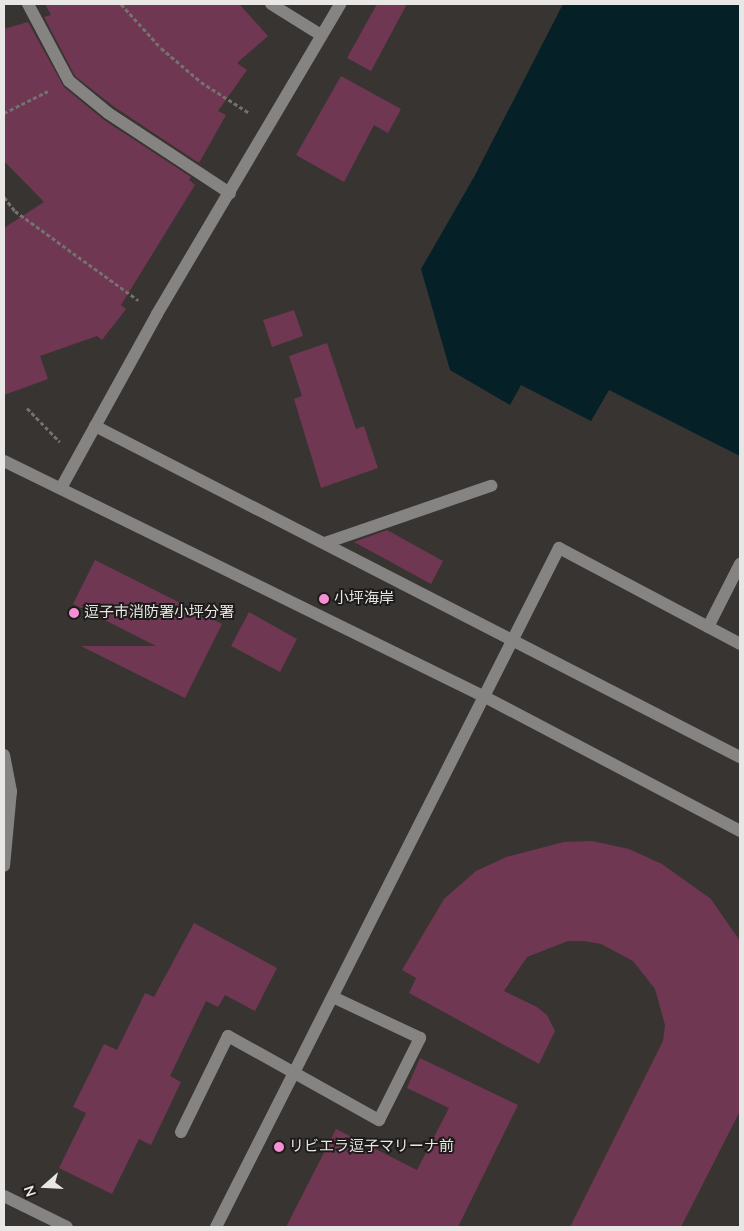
<!DOCTYPE html>
<html>
<head>
<meta charset="utf-8">
<style>
	body { margin:0 }
	#map { position:relative; width:744px; height:1231px; overflow:hidden; background:#383432; font-family:"Nunito Sans","Noto Sans JP",sans-serif }
	div>[style] { position:absolute }
	.water>* { inset:0; background:#052026 }
	.building>* { inset:0; background:#6f3751 }
	.path>* { height:3px; margin-top:-1.5px; transform-origin:0; background:repeating-linear-gradient(90deg,#75716f 0 4px,transparent 0 6.5px) }
	.minor>* { height:12px; margin:-6px; padding:0 6px; transform-origin:6px; border-radius:6px; background:#868383 }
	.dots>* { width:14px; height:14px; translate:-50% -50%; box-sizing:border-box; border:2px solid #1e1c1b; border-radius:50% }
	span { translate:-50% -50%; white-space:nowrap; text-align:center; line-height:1.15; -webkit-text-stroke:4px #1e1c1b; paint-order:stroke }
	.poi-label { font-size:15px; color:#e9e7e5 }
	.left { translate:0 -50%; text-align:left }
	.frame { position:absolute; inset:0; border:5px solid #e9e7e5; pointer-events:none }
	.north { position:absolute; left:20px; top:1161px; width:50px; height:50px; -webkit-text-stroke:4px #1e1c1b; paint-order:stroke; rotate:251deg; font-size:14px; font-weight:700; line-height:20px; text-align:center; color:#e9e7e5 }
	.north::after { content:''; display:block; margin:auto; width:18px; height:22px; background:#e9e7e5; clip-path:polygon(50% 0,100% 100%,50% 72%,0 100%) }
</style>
</head>
<body>
<div id="map">
	<div class="water">
		<div style="clip-path:polygon(563px 4px,740px 4px,740px 456px,609px 390px,591px 421px,521px 385px,510px 405px,450px 370px,421px 269px,474px 177px)"></div>
	</div>
	<div class="building">
		<div style="clip-path:polygon(45px 4px,239px 4px,268px 36px,237px 63px,247px 70px,218px 111px,226px 115px,199px 163px,113px 106px,75px 76px,44px 17px,51px 15px)"></div>
		<div style="clip-path:polygon(377px 4px,407px 4px,371px 71px,347px 58px)"></div>
		<div style="clip-path:polygon(28px 22px,64px 87px,104px 120px,191px 177px,189px 180px,195px 185px,121px 305px,126px 309px,102px 340px,97px 336px,40px 356px,48px 379px,4px 395px,4px 228px,44px 202px,4px 161px,4px 29px)"></div>
		<div style="clip-path:polygon(341px 76px,401px 109px,388px 133px,374px 125px,344px 182px,296px 155px)"></div>
		<div style="clip-path:polygon(294px 310px,303px 336px,272px 347px,263px 320px)"></div>
		<div style="clip-path:polygon(327px 343px,356px 429px,364px 426px,378px 468px,321px 488px,294px 399px,302px 396px,289px 356px)"></div>
		<div style="clip-path:polygon(387px 530px,443px 561px,431px 584px,354px 542px)"></div>
		<div style="clip-path:polygon(95px 560px,222px 624px,185px 698px,81px 646px,156px 646px,73px 604px)"></div>
		<div style="clip-path:polygon(249px 612px,297px 639px,280px 672px,231px 646px)"></div>
		<div style="clip-path:polygon(592px 841px,629px 849px,662px 864px,711px 899px,740px 941px,740px 1111px,681px 1227px,570px 1227px,663px 1041px,665px 1025px,655px 989px,633px 961px,601px 944px,584px 941px,568px 941px,527px 957px,504px 991px,537px 1007px,547px 1015px,555px 1031px,539px 1064px,409px 993px,416px 978px,402px 970px,444px 899px,476px 871px,506px 857px,564px 842px)"></div>
		<div style="clip-path:polygon(194px 923px,277px 968px,255px 1011px,225px 995px,218px 1007px,206px 1001px,170px 1076px,181px 1082px,151px 1145px,139px 1139px,112px 1194px,59px 1168px,86px 1113px,73px 1107px,104px 1044px,117px 1050px,145px 993px,154px 997px)"></div>
		<div style="clip-path:polygon(420px 1058px,518px 1105px,458px 1227px,286px 1227px,336px 1129px,417px 1170px,449px 1108px,407px 1088px)"></div>
	</div>
	<div class="path">
		<div style="left:121px;top:4px;width:59px;rotate:47.7deg"></div>
		<div style="left:161px;top:48px;width:52px;rotate:40.4deg"></div>
		<div style="left:201px;top:82px;width:56px;rotate:32.6deg"></div>
		<div style="left:4px;top:113px;width:49px;rotate:-26.6deg"></div>
		<div style="left:4px;top:197px;width:18px;rotate:52deg"></div>
		<div style="left:15px;top:211px;width:152px;rotate:35.9deg"></div>
		<div style="left:27px;top:408px;width:47px;rotate:45.9deg"></div>
	</div>
	<div class="minor">
		<div style="left:28px;top:4px;width:87px;rotate:62deg"></div>
		<div style="left:69px;top:81px;width:50px;rotate:39.4deg"></div>
		<div style="left:108px;top:113px;width:146px;rotate:33.3deg"></div>
		<div style="left:271px;top:4px;width:59px;rotate:31.8deg"></div>
		<div style="left:95px;top:426px;width:725px;rotate:27.17deg"></div>
		<div style="left:4px;top:461px;width:536px;rotate:26.13deg"></div>
		<div style="left:485px;top:697px;width:288px;rotate:27.7deg"></div>
		<div style="left:61px;top:488px;width:199px;rotate:-61.1deg"></div>
		<div style="left:157px;top:314px;width:360px;rotate:-59.4deg"></div>
		<div style="left:325px;top:543px;width:176px;rotate:-19deg"></div>
		<div style="left:708px;top:627px;width:71px;rotate:-63.1deg"></div>
		<div style="left:4px;top:755px;width:37px;rotate:79deg"></div>
		<div style="left:11px;top:791px;width:75px;rotate:95.3deg"></div>
		<div style="left:181px;top:1132px;width:107px;rotate:-63.9deg"></div>
		<div style="left:228px;top:1036px;width:173px;rotate:29.1deg"></div>
		<div style="left:379px;top:1120px;width:92px;rotate:-63.4deg"></div>
		<div style="left:420px;top:1038px;width:96px;rotate:-154.8deg"></div>
		<div style="left:4px;top:1196px;width:70px;rotate:26.2deg"></div>
		<div style="left:216px;top:1227px;width:761px;rotate:-63.2deg"></div>
		<div style="left:559px;top:548px;width:205px;rotate:27.9deg"></div>
	</div>
	<div class="dots">
		<div style="left:324px;top:599px;background:#f591d2"></div>
		<div style="left:74px;top:613px;background:#f591d2"></div>
		<div style="left:279px;top:1147px;background:#f591d2"></div>
	</div>
	<div class="poi-label">
		<span class="left" style="left:334px;top:599px">小坪海岸</span>
		<span class="left" style="left:84px;top:613px">逗子市消防署小坪分署</span>
		<span class="left" style="left:289px;top:1147px">リビエラ逗子マリーナ前</span>
	</div>
	<div class="frame"></div>
	<div class="north">N</div>
</div>
</body>
</html>
